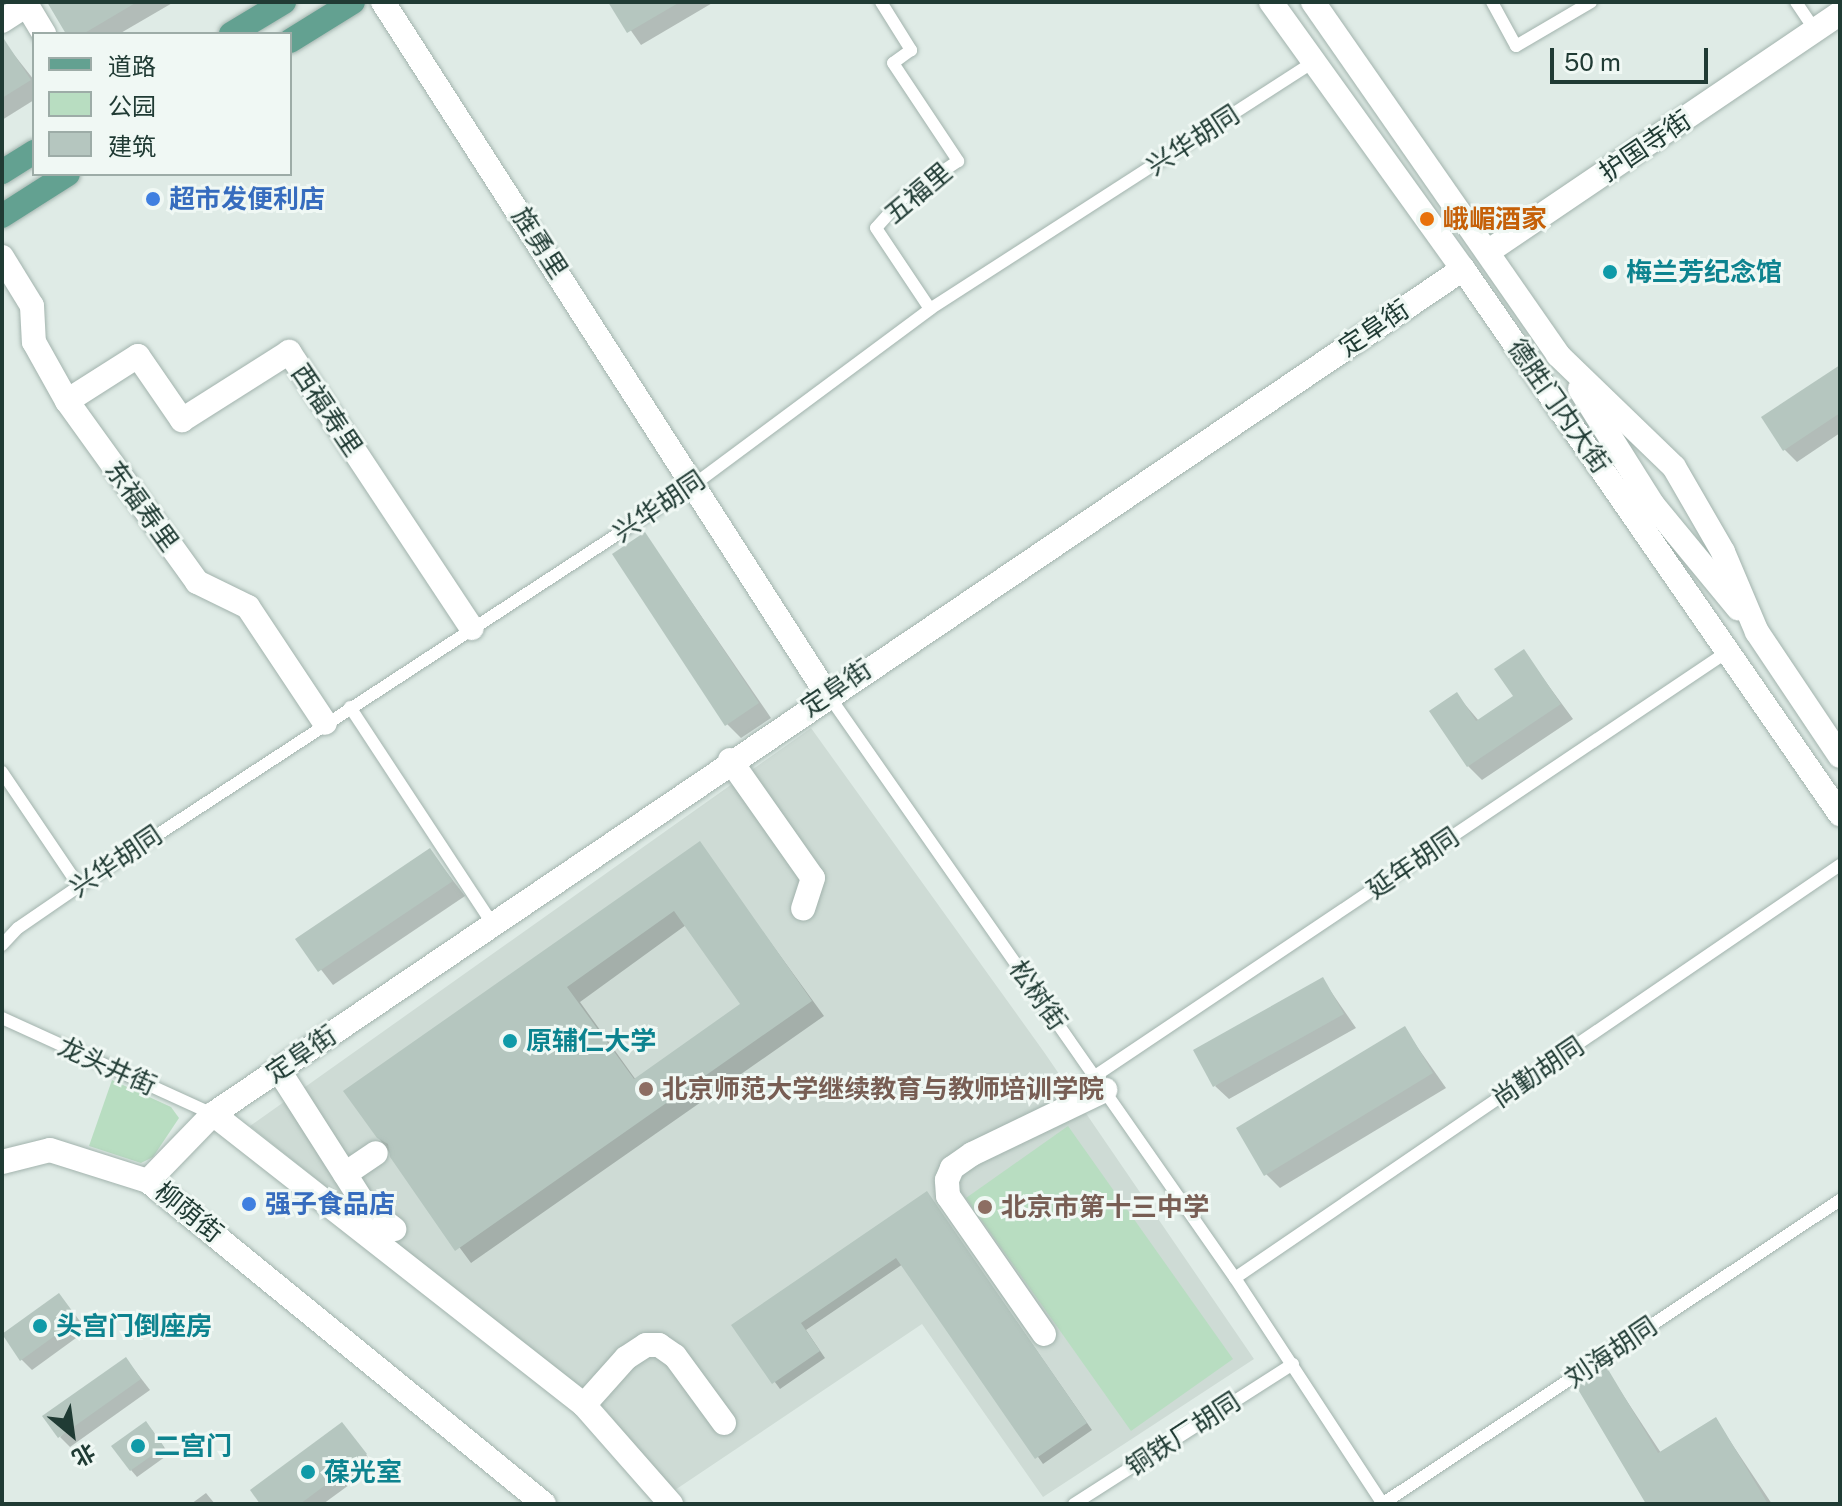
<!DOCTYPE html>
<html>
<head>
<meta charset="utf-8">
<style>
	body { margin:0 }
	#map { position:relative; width:1842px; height:1506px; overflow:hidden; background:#dfebe6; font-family:"Public Sans","Noto Sans SC",sans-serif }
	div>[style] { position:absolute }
	.built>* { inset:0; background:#cedbd5 }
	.green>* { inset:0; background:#b8ddc1 }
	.shadow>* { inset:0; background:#0003 }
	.building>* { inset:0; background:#b5c6bf }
	.roads { filter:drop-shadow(0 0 2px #a2b3ad) drop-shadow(0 0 2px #a2b3ad) }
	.lane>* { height:12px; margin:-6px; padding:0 6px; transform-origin:6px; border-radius:6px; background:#fff }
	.street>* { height:24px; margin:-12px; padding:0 12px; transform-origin:12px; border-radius:12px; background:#fff }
	.secondary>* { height:24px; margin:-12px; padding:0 12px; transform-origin:12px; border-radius:12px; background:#fff }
	.primary>* { height:24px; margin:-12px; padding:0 12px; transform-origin:12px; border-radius:12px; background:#63a191 }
	.dots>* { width:22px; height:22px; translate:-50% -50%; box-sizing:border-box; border:4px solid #f0f8f4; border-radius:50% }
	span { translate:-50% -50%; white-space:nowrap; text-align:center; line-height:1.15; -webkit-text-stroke:6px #f0f8f4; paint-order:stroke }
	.street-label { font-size:26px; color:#203b34 }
	.shop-label { font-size:26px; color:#366cbe; font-weight:700 }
	.left { translate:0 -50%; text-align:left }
	.food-label { font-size:26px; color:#c56008; font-weight:700 }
	.culture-label { font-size:26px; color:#0d838f; font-weight:700 }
	.education-label { font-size:26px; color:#785e54; font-weight:700 }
	.frame { position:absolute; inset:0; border:4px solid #203b34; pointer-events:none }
	.legend { position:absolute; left:32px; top:32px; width:260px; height:144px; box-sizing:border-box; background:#f0f8f4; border:2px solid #9daca7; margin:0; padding:10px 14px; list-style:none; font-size:24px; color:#203b34 }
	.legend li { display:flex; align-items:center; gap:16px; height:40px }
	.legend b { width:40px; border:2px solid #9daca7 }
	.north { position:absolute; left:32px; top:1394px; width:80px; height:80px; -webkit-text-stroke:6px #f0f8f4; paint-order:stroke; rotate:151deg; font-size:22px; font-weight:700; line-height:32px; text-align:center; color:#203b34 }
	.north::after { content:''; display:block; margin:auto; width:28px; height:36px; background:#203b34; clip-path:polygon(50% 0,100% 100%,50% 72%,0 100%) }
	.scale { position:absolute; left:1550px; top:48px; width:158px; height:36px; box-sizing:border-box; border:4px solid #203b34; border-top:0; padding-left:10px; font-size:24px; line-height:28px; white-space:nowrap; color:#203b34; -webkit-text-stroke:6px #f0f8f4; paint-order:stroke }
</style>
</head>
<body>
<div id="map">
	<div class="built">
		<div style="clip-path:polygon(811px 728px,1044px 1052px,1254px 1359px,1043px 1497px,922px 1324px,672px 1492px,604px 1408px,250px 1126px)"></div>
	</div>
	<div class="green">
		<div style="clip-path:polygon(112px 1080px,171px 1107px,179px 1118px,153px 1157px,141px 1163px,89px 1146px)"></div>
		<div style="clip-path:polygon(1068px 1126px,1233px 1359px,1131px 1431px,966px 1198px)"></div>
	</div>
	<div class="shadow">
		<div style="clip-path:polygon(50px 2px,174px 2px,119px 34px,69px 34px)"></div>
		<div style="clip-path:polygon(611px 2px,714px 2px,641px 45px)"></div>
		<div style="clip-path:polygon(8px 47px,34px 80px,34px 100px,2px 120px,2px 51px)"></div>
		<div style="clip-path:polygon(1840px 368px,1840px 433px,1797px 462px,1784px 449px)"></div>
		<div style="clip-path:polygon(645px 534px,771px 718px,741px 738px,727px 724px)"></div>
		<div style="clip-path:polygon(1523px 651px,1573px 719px,1482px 780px,1468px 766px,1457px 695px,1479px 721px,1516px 697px)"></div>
		<div style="clip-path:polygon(evenodd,699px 844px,824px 1016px,471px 1263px,378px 1137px,699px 844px,686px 925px,743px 1004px,636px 1080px,580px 1002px,686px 925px)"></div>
		<div style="clip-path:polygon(430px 851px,465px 896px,333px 985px,298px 940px)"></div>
		<div style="clip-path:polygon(1323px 980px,1356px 1028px,1229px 1099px,1215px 1086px)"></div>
		<div style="clip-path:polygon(1404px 1028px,1446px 1088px,1280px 1188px,1266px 1174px)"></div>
		<div style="clip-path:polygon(927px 1193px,1092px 1430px,1043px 1464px,903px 1264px,806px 1330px,825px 1358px,780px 1389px,734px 1326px)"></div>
		<div style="clip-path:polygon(59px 1295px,87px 1330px,32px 1370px,21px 1359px)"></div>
		<div style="clip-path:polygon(126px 1359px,150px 1390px,70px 1447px,60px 1437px)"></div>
		<div style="clip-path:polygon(1606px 1369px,1661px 1453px,1716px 1420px,1772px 1504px,1648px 1504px)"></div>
		<div style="clip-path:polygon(342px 1424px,375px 1466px,323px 1504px,262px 1504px)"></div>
		<div style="clip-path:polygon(152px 1430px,169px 1454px,137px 1477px,131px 1470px)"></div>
		<div style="clip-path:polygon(206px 1493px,215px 1504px,191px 1504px)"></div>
	</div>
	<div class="building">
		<div style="clip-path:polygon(47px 2px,137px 2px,83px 34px,66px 34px)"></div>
		<div style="clip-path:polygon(608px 2px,680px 2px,627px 33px)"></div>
		<div style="clip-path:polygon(2px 36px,31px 80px,2px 98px)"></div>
		<div style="clip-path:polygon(1840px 365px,1840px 413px,1783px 451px,1761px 417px)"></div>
		<div style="clip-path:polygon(645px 532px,759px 703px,725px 726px,612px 554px)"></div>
		<div style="clip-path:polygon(1524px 649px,1561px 704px,1467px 767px,1429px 711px,1457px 692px,1476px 721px,1513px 696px,1494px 669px)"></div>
		<div style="clip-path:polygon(evenodd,700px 841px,812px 1001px,455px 1251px,390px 1157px,388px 1144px,377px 1138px,343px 1091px,700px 841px,674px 911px,740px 1004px,634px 1079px,567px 987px,674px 911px)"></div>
		<div style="clip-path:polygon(430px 848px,453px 881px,318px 972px,295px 939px)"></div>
		<div style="clip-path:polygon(1323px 977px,1344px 1014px,1213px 1087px,1193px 1050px)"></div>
		<div style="clip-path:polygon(1405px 1026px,1433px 1073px,1264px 1176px,1236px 1128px)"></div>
		<div style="clip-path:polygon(927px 1191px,1087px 1423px,1035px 1459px,896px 1258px,801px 1323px,820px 1351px,772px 1384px,731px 1325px)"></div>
		<div style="clip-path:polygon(59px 1293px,78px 1319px,20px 1361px,2px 1334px)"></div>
		<div style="clip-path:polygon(126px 1357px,141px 1379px,58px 1438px,42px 1416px)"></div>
		<div style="clip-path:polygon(1606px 1366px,1658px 1453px,1716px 1417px,1768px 1504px,1646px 1504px,1576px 1386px)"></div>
		<div style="clip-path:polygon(146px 1421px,164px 1447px,130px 1471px,111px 1446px)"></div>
		<div style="clip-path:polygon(342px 1422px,367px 1454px,300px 1504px,260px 1504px,250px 1490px)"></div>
	</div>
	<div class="roads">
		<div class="lane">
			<div style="left:881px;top:2px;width:57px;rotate:58deg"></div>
			<div style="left:911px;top:50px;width:22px;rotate:144deg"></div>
			<div style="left:893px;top:63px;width:118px;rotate:56.4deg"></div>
			<div style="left:958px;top:161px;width:66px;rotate:146.1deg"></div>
			<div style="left:903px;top:198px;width:40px;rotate:132deg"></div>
			<div style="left:876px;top:228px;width:97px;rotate:56.3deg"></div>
			<div style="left:1492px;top:2px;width:50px;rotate:61.4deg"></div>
			<div style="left:1516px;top:46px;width:87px;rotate:-30.4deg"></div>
			<div style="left:1796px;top:2px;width:34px;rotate:56deg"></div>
			<div style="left:829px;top:696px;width:710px;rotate:55.1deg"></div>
			<div style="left:1235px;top:1278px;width:270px;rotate:56.8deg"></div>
			<div style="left:350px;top:707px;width:258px;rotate:56.7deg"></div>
			<div style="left:2px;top:772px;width:138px;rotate:56deg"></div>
			<div style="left:2px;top:945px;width:23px;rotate:-47deg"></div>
			<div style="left:18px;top:928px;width:74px;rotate:-34.5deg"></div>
			<div style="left:79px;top:886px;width:737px;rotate:-33.15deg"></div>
			<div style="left:696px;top:483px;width:292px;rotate:-36.6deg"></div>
			<div style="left:930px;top:309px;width:456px;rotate:-32.8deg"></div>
			<div style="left:2px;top:1018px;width:232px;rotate:24.5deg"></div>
			<div style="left:1095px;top:1076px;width:765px;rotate:-33.86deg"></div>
			<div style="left:1235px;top:1278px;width:733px;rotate:-34.32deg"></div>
			<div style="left:1074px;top:1504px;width:260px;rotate:-32.6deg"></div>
			<div style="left:1382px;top:1504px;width:550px;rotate:-33.57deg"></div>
		</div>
		<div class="street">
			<div style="left:25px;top:2px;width:37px;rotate:59deg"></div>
			<div style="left:383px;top:2px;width:822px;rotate:57.32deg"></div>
			<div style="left:2px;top:21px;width:30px;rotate:-33deg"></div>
			<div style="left:1489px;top:251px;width:424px;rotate:-34.1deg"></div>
			<div style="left:2px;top:257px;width:57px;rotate:58.5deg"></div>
			<div style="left:32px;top:306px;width:36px;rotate:87deg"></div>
			<div style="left:34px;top:342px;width:68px;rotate:60.8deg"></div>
			<div style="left:67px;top:401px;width:223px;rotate:54.3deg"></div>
			<div style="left:197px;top:582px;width:57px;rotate:26.1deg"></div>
			<div style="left:248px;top:607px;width:139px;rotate:56.4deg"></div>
			<div style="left:67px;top:401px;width:84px;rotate:-32.4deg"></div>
			<div style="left:138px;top:356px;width:78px;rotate:55.5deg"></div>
			<div style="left:182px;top:420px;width:127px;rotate:-32.4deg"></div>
			<div style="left:289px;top:352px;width:331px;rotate:56.5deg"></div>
			<div style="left:730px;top:760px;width:144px;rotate:54.9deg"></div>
			<div style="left:813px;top:878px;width:32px;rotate:108deg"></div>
			<div style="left:278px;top:1069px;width:164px;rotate:57.5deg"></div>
			<div style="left:366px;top:1207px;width:36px;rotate:38deg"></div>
			<div style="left:213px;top:1114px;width:472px;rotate:38.1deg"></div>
			<div style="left:584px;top:1405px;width:132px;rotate:48.7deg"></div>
			<div style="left:345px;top:1174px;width:37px;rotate:-34deg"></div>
			<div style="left:148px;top:1181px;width:93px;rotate:-45.9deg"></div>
			<div style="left:213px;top:1114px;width:1509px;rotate:-34.06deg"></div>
			<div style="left:1044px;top:1334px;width:168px;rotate:-124.8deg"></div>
			<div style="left:948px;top:1196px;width:16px;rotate:-94deg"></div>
			<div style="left:947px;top:1180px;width:13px;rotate:-67deg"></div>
			<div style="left:952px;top:1168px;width:24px;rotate:-35deg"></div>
			<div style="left:972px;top:1154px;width:148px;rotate:-25.7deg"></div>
			<div style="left:584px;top:1405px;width:63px;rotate:-48.2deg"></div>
			<div style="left:626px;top:1358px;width:24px;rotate:-33deg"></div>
			<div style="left:646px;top:1345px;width:13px"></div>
			<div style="left:659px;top:1345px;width:19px;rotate:35deg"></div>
			<div style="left:675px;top:1356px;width:83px;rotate:53.8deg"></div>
		</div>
		<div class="secondary">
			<div style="left:1271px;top:2px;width:329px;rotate:54.3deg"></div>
			<div style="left:1463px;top:269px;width:663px;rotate:55.33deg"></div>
			<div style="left:1313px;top:2px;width:430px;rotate:55.2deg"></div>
			<div style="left:1558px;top:355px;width:161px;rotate:44deg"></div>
			<div style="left:1674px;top:467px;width:98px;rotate:60deg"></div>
			<div style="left:1723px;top:552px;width:87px;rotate:67deg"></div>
			<div style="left:1757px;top:632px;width:149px;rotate:56.2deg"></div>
			<div style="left:1580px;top:389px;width:137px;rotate:57.8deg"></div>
			<div style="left:1653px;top:505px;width:134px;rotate:50.5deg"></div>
			<div style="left:2px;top:1162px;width:49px;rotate:-14deg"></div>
			<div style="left:50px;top:1150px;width:103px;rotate:17.6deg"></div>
			<div style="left:148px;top:1181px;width:511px;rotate:39.2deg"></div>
		</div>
		<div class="primary">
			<div style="left:231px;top:34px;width:62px;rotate:-31.1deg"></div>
			<div style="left:290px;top:41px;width:74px;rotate:-31.8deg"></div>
			<div style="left:2px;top:172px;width:38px;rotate:-32deg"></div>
			<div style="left:2px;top:216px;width:78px;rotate:-32.5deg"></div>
		</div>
	</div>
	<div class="dots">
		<div style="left:153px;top:199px;background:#3f7fe0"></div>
		<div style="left:1427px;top:219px;background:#e8710a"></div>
		<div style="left:1610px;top:272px;background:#0f9aa8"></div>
		<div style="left:510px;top:1041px;background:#0f9aa8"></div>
		<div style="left:646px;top:1089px;background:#8d6e63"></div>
		<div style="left:249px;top:1204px;background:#3f7fe0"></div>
		<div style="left:985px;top:1207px;background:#8d6e63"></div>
		<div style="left:40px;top:1326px;background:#0f9aa8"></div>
		<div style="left:138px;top:1446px;background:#0f9aa8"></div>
		<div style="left:308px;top:1472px;background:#0f9aa8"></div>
	</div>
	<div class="street-label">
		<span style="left:1193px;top:140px;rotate:-33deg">兴华胡同</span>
		<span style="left:1645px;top:146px;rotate:-34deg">护国寺街</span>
		<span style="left:918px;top:193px;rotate:-40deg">五福里</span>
		<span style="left:540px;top:243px;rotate:57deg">旌勇里</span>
		<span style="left:1374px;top:328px;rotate:-34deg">定阜街</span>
		<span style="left:1559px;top:406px;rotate:55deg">德胜门内大街</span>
		<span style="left:327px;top:410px;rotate:56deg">西福寿里</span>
		<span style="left:142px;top:506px;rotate:54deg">东福寿里</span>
		<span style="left:659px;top:506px;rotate:-34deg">兴华胡同</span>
		<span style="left:836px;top:688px;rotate:-34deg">定阜街</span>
		<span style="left:116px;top:861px;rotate:-34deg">兴华胡同</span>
		<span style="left:1413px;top:863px;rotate:-34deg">延年胡同</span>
		<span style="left:1038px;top:995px;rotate:55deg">松树街</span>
		<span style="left:301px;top:1054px;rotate:-34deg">定阜街</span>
		<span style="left:107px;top:1066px;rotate:24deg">龙头井街</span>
		<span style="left:1538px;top:1072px;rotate:-34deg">尚勤胡同</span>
		<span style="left:189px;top:1212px;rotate:39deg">柳荫街</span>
		<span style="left:1611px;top:1352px;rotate:-34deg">刘海胡同</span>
		<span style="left:1183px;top:1434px;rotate:-33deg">铜铁厂胡同</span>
	</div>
	<div class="shop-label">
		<span class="left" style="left:169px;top:199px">超市发便利店</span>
		<span class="left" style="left:265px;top:1204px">强子食品店</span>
	</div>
	<div class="food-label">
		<span class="left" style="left:1443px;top:219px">峨嵋酒家</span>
	</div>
	<div class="culture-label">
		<span class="left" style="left:1626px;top:272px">梅兰芳纪念馆</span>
		<span class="left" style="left:526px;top:1041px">原辅仁大学</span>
		<span class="left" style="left:56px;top:1326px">头宫门倒座房</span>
		<span class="left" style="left:154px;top:1446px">二宫门</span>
		<span class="left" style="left:324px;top:1472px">葆光室</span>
	</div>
	<div class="education-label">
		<span class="left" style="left:662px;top:1089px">北京师范大学继续教育与教师培训学院</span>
		<span class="left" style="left:1001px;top:1207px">北京市第十三中学</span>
	</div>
	<div class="frame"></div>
	<ul class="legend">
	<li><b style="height:10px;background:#63a191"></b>道路</li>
	<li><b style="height:22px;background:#b8ddc1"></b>公园</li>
	<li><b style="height:22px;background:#b5c6bf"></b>建筑</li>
	</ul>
	<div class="north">北</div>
	<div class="scale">50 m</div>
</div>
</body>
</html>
